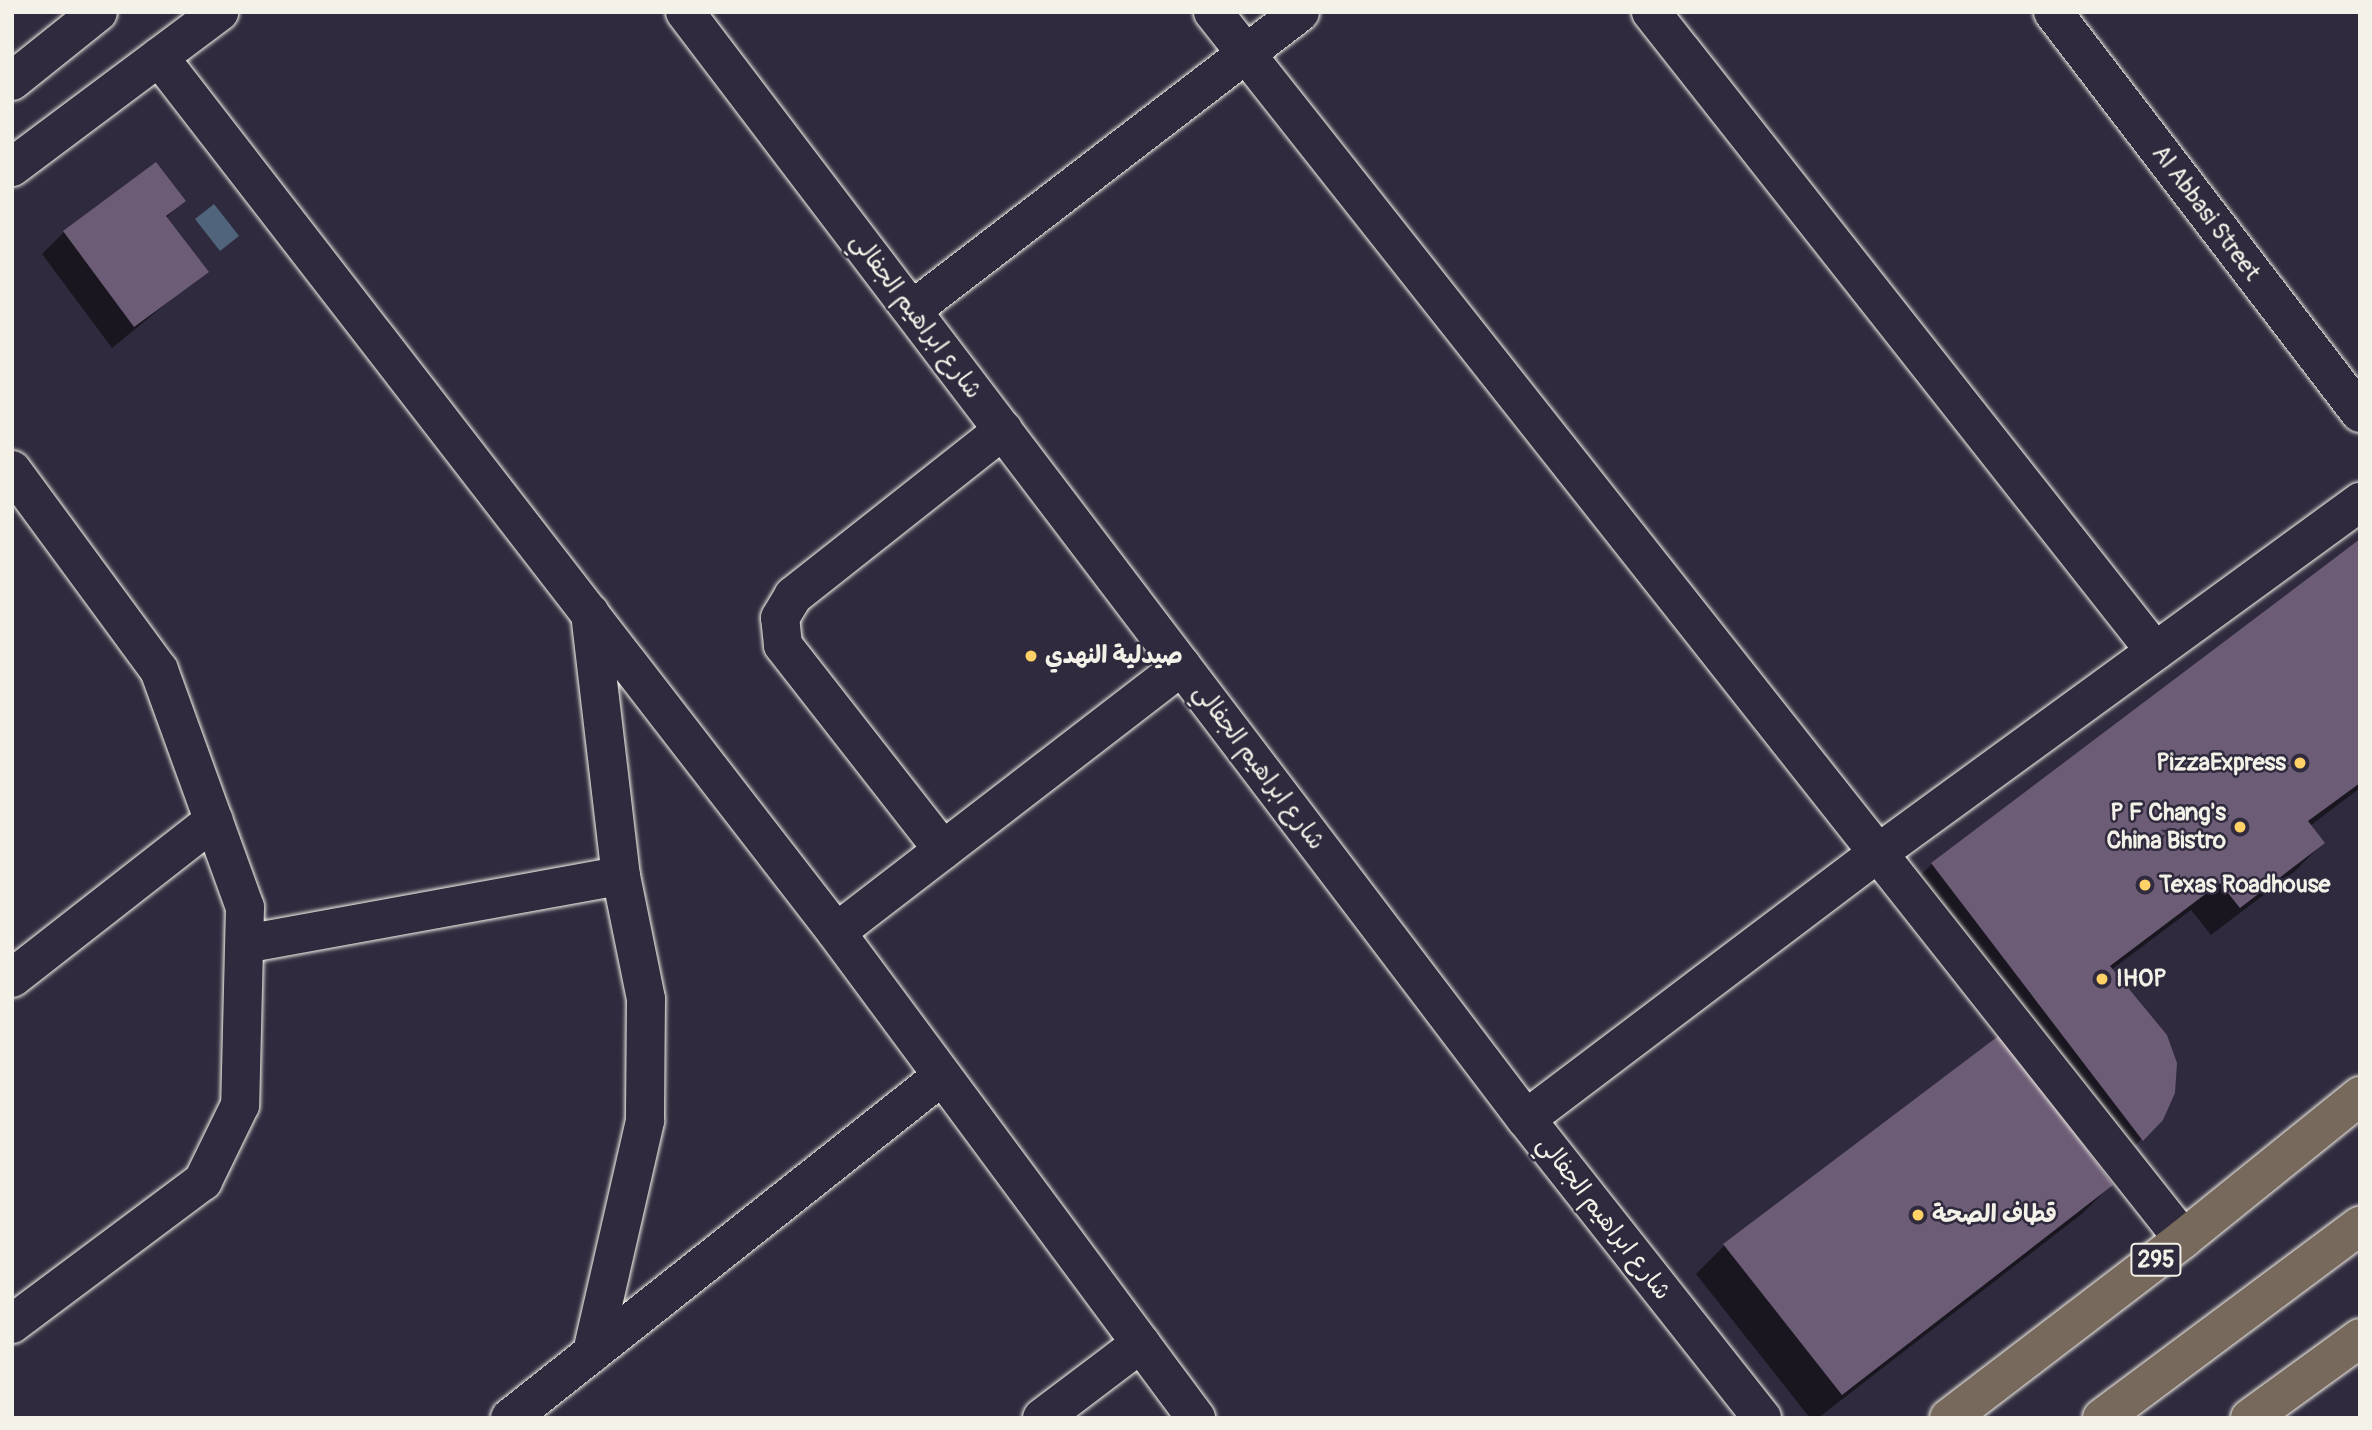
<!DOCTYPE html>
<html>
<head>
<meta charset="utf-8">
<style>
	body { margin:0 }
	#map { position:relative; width:2372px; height:1430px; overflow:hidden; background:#2f2a3d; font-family:Pangolin,"Playpen Sans Arabic",sans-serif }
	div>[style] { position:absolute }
	.water>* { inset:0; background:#50647b }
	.shadow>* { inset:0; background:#0007 }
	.building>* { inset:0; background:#6d5c76 }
	.roads { filter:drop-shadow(0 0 2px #f4f1e8) drop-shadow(0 0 2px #f4f1e8) }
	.minor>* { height:38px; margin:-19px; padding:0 19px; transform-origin:19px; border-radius:19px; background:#2f2a3d }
	.major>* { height:38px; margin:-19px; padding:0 19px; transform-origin:19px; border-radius:19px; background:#77695c }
	.dots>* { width:19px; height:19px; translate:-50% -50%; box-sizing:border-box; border:4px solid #2f2a3d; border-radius:50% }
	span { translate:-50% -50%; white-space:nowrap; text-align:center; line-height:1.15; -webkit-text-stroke:5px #2f2a3d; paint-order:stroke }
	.shield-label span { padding:2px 5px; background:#2f2a3d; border:2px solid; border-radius:5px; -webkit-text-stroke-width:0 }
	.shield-label { font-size:23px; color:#f4f1e8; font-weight:700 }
	.street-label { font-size:24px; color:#f4f1e8 }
	.poi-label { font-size:24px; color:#f4f1e8; font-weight:700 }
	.left { translate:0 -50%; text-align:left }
	.right { translate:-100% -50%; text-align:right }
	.frame { position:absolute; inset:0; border:14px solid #f4f1e8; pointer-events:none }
</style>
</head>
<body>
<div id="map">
	<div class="water">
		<div style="clip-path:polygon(214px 204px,239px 236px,220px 251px,195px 219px)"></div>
	</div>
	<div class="shadow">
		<div style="clip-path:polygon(183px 201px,166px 218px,206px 271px,112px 348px,42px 254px,64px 232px)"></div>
		<div style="clip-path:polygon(2360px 541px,2360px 788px,2310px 826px,2323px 843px,2295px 871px,2211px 935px,2191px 910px,2111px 970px,2161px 1119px,2113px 1168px,1904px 892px,1932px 864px)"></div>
		<div style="clip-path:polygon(2000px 1036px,2111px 1185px,2083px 1213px,1818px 1418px,1810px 1418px,1696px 1274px,1724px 1246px)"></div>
	</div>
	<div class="building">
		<div style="clip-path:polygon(156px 162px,186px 201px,166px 216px,209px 272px,134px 327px,63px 231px)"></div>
		<div style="clip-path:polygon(2360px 539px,2360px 783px,2308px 821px,2325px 843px,2240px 908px,2220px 883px,2110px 966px,2167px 1035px,2177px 1063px,2175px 1093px,2163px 1120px,2143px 1141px,1931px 863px)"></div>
		<div style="clip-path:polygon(2001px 1034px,2113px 1185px,1842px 1395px,1723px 1244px)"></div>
	</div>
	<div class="roads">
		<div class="minor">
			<div style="left:685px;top:12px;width:1390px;rotate:52.78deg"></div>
			<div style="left:1526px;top:1119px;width:381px;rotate:51.7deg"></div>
			<div style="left:1213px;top:12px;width:1564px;rotate:51.67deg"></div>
			<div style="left:1651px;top:12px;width:814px;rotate:51.74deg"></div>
			<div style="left:2053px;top:12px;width:505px;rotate:52.56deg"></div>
			<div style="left:159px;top:57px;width:1106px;rotate:52.27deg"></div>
			<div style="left:12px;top:81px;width:110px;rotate:-38.7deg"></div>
			<div style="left:12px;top:167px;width:259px;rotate:-36.8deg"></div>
			<div style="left:912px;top:310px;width:489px;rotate:-37.5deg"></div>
			<div style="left:12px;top:470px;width:248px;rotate:53.7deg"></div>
			<div style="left:159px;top:670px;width:252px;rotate:70.1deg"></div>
			<div style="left:245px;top:907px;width:198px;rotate:91.4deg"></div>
			<div style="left:240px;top:1105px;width:85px;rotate:116deg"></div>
			<div style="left:203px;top:1181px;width:239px;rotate:143.2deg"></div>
			<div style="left:590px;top:613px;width:265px;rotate:83.3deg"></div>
			<div style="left:621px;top:876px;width:126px;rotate:78.5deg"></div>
			<div style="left:646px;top:999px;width:122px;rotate:90.5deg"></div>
			<div style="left:645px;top:1121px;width:238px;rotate:102.9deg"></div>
			<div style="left:1182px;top:666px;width:436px;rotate:142.4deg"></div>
			<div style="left:836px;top:932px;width:605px;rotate:53.47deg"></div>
			<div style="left:943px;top:850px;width:260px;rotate:-128deg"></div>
			<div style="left:783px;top:645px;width:27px;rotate:-96deg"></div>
			<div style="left:780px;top:618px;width:26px;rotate:-59deg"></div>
			<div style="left:793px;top:596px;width:268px;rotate:-38.3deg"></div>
			<div style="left:245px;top:944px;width:382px;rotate:-10.3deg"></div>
			<div style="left:12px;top:978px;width:256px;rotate:-38deg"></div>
			<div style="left:1526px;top:1119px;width:440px;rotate:-37.1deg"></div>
			<div style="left:1877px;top:854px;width:598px;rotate:-36.08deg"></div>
			<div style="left:510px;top:1418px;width:551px;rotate:-38.37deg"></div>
			<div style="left:1042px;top:1418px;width:124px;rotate:-37.1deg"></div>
		</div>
		<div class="major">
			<div style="left:1949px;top:1418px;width:295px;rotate:-37.4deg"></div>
			<div style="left:2183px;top:1239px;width:228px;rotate:-38.9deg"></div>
			<div style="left:2102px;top:1418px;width:322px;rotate:-36.7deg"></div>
			<div style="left:2250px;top:1418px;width:136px;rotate:-36deg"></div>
		</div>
	</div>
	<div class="dots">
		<div style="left:1031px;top:656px;background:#ffd166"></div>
		<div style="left:2300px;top:763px;background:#ffd166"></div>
		<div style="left:2240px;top:827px;background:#ffd166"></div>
		<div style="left:2145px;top:885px;background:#ffd166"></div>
		<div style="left:2102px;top:979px;background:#ffd166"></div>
		<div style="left:1918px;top:1215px;background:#ffd166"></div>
	</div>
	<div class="shield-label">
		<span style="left:2156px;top:1260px">295</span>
	</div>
	<div class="street-label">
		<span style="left:2206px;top:213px;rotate:53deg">Al Abbasi Street</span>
		<span style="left:916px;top:316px;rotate:53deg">شارع ابراهيم الجفالي</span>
		<span style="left:1259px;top:767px;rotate:53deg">شارع ابراهيم الجفالي</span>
		<span style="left:1604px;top:1218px;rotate:52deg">شارع ابراهيم الجفالي</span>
	</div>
	<div class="poi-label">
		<span class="left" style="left:1045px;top:656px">صيدلية النهدي</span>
		<span class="right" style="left:2286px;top:763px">PizzaExpress</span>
		<span class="right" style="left:2226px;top:827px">P F Chang's<br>China Bistro</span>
		<span class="left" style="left:2159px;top:885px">Texas Roadhouse</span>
		<span class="left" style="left:2116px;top:979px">IHOP</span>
		<span class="left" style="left:1932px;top:1215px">قطاف الصحة</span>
	</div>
	<div class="frame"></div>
</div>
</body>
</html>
